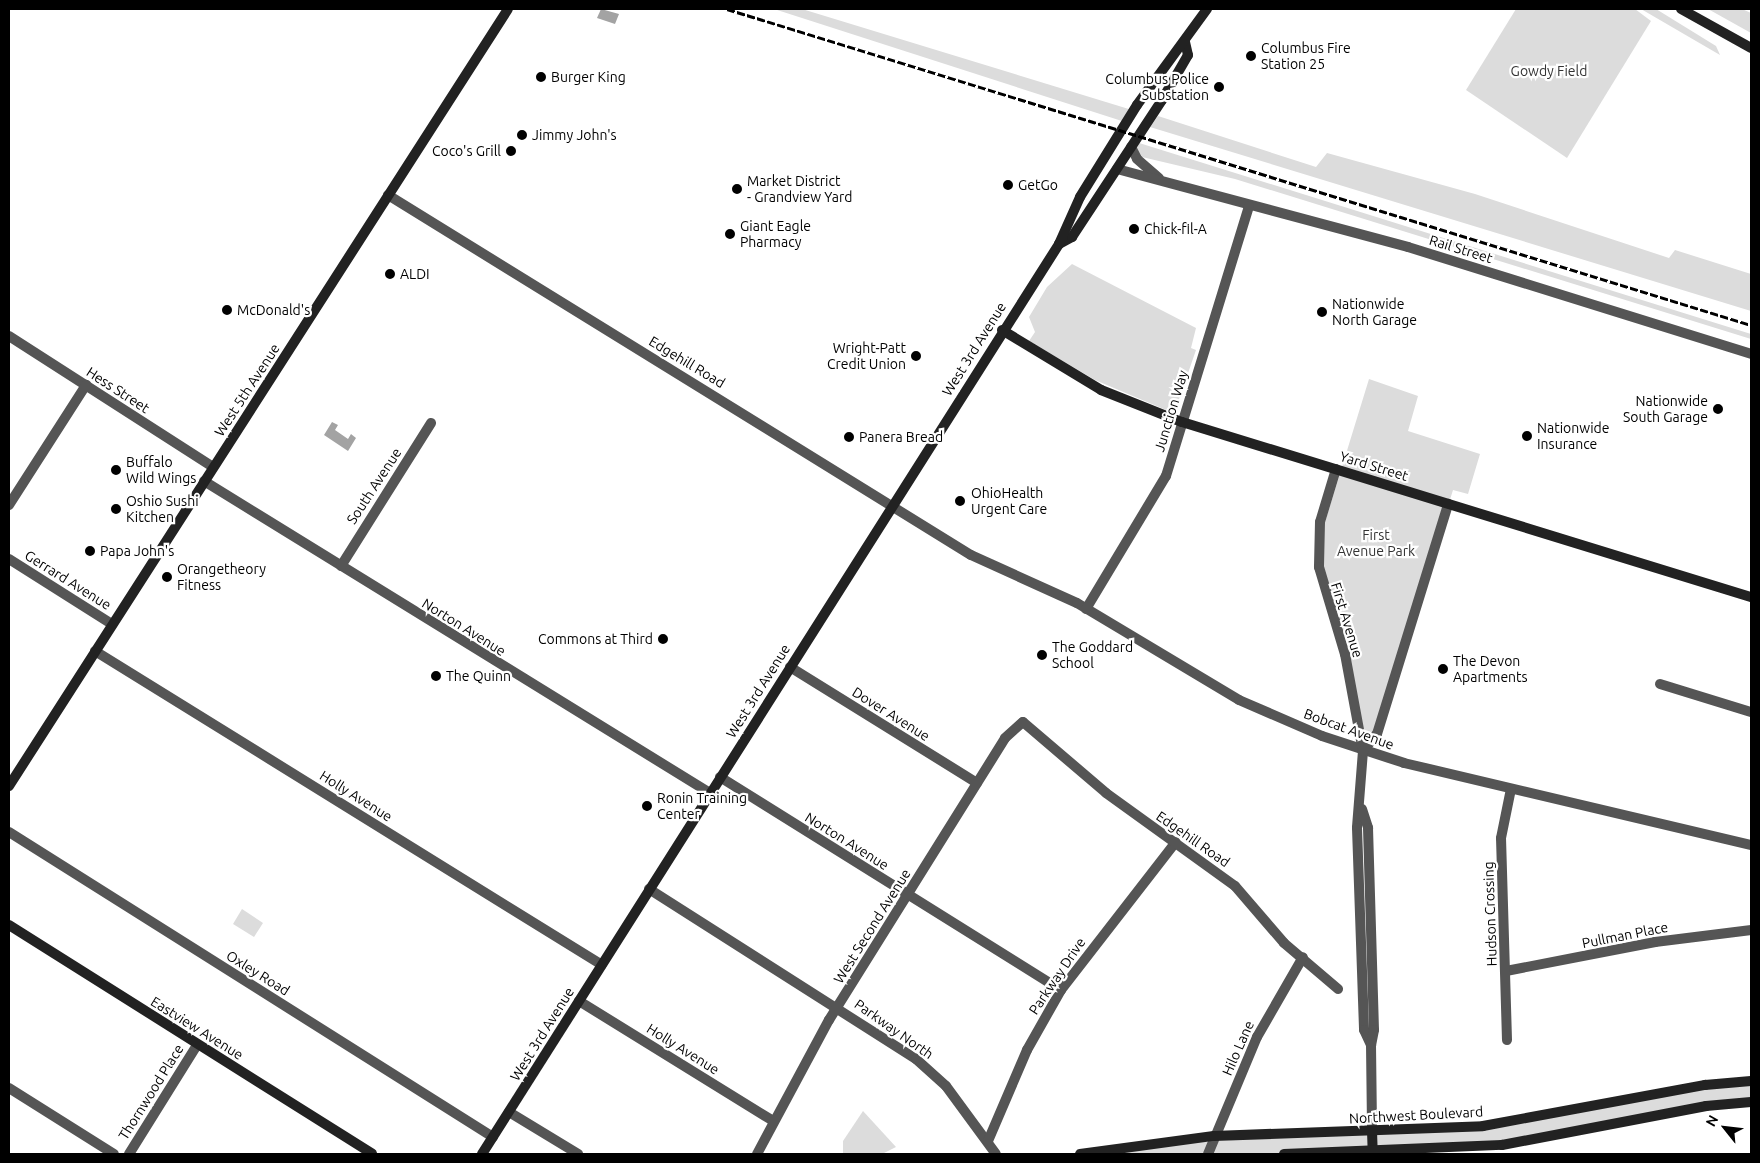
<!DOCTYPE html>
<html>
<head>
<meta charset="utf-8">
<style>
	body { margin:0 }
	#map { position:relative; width:1760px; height:1163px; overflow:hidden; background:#fff; font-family:Ubuntu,sans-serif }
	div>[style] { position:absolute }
	.green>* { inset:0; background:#dcdcdc }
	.water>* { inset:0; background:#a3a3a3 }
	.street>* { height:10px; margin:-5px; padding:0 5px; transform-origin:5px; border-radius:5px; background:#555 }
	.secondary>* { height:10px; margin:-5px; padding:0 5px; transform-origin:5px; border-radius:5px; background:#222 }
	.rail>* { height:3px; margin-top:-1.5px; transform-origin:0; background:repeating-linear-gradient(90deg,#000 0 8px,transparent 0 10.5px) }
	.dots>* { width:14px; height:14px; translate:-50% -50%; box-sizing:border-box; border:2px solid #fff; border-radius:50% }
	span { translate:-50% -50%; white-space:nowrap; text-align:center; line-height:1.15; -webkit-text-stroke:4.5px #fff; paint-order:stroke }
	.poi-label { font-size:14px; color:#000 }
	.left { translate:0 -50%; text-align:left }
	.right { translate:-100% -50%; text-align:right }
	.park-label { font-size:14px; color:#333 }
	.street-label { font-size:14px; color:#000 }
	.frame { position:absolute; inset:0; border:10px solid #000; pointer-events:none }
	.north { position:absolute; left:1700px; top:1103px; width:50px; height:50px; -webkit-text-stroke:4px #fff; paint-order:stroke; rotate:299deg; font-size:14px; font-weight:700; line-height:20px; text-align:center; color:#000 }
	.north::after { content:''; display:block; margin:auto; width:18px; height:22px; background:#000; clip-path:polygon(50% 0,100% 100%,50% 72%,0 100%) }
</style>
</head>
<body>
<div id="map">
	<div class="green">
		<div style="clip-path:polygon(774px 9px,802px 9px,1132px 110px,1125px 122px)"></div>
		<div style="clip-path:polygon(1516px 9px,1635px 9px,1651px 21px,1567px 158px,1466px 90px)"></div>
		<div style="clip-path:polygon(1641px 9px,1656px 9px,1716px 46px,1720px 55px)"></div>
		<div style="clip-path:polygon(1708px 9px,1742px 9px,1751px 13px,1751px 33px)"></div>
		<div style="clip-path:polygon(1158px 116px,1316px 167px,1327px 153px,1475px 194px,1669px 258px,1675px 250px,1751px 274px,1751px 311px,1150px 127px)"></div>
		<div style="clip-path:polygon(1136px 142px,1751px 334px,1751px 339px,1235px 179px,1142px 157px,1135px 152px)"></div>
		<div style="clip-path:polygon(1072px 264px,1196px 328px,1191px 348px,1196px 350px,1176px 408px,1166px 410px,1095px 380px,1029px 341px,1035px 332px,1029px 317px,1047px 287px)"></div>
		<div style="clip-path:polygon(1369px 379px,1418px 396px,1408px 431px,1480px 454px,1468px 494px,1453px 490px,1377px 734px,1363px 751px,1318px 545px)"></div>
		<div style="clip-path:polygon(242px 909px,263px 923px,254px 937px,233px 924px)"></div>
		<div style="clip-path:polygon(1751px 1081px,1751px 1102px,1539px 1139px,1284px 1154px,1080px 1154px,1112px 1146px,1469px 1128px)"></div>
		<div style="clip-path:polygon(863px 1111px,896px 1147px,882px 1154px,843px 1154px,843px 1141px)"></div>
	</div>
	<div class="water">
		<div style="clip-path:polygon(601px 9px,619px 14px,615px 24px,597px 18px)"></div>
		<div style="clip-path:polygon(332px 422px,338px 425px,335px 430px,348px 439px,351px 434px,356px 438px,348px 451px,324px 435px)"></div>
	</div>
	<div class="street">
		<div style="left:1131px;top:147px;width:13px;rotate:63deg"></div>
		<div style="left:1137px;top:159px;width:29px;rotate:41deg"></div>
		<div style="left:1117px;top:169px;width:301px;rotate:15deg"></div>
		<div style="left:1408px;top:247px;width:359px;rotate:17.3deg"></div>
		<div style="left:388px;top:195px;width:685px;rotate:31.7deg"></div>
		<div style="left:971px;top:555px;width:116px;rotate:24.4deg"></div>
		<div style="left:1077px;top:603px;width:189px;rotate:30.9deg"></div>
		<div style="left:1239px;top:700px;width:90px;rotate:23.4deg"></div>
		<div style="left:1322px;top:736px;width:86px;rotate:18.2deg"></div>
		<div style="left:1404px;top:763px;width:357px;rotate:13.3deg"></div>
		<div style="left:9px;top:336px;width:242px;rotate:32.7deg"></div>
		<div style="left:1336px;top:469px;width:55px;rotate:106.8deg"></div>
		<div style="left:1320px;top:522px;width:45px;rotate:91.3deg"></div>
		<div style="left:1319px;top:567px;width:91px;rotate:73.4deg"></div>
		<div style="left:1345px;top:654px;width:99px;rotate:79.5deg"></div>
		<div style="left:1363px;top:751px;width:77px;rotate:94.5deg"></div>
		<div style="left:1357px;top:828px;width:202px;rotate:88deg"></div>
		<div style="left:1364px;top:1030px;width:17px;rotate:65deg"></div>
		<div style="left:204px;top:481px;width:594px;rotate:31.66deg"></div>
		<div style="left:9px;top:505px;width:143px;rotate:-57.3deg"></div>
		<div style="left:9px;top:559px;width:122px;rotate:32.3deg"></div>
		<div style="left:341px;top:566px;width:169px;rotate:-57.8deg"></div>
		<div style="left:1086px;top:609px;width:155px;rotate:-59deg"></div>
		<div style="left:1166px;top:476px;width:282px;rotate:-72.9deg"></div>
		<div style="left:95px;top:651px;width:596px;rotate:31.77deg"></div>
		<div style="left:790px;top:667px;width:220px;rotate:31.8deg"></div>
		<div style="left:1660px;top:684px;width:95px;rotate:17.1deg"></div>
		<div style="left:1363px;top:751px;width:22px;rotate:-51deg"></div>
		<div style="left:1377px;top:734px;width:241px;rotate:-72.8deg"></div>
		<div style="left:720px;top:777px;width:402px;rotate:32deg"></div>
		<div style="left:1362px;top:809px;width:20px;rotate:72deg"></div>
		<div style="left:1368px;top:828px;width:202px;rotate:88.3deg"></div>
		<div style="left:1374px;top:1030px;width:15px;rotate:101deg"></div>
		<div style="left:1371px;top:1045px;width:86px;rotate:89.3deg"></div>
		<div style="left:9px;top:832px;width:572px;rotate:32.22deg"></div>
		<div style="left:649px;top:889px;width:317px;rotate:32.5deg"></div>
		<div style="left:916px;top:1059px;width:40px;rotate:42deg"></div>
		<div style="left:946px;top:1086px;width:84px;rotate:53.7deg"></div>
		<div style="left:1506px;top:971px;width:152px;rotate:-11deg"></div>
		<div style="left:1655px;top:942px;width:97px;rotate:-7.1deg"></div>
		<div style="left:579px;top:1001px;width:228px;rotate:31.7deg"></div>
		<div style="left:1507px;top:1040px;width:202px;rotate:-91.7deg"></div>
		<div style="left:1501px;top:838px;width:50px;rotate:-78.5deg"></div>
		<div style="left:9px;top:1088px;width:124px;rotate:32.2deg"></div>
		<div style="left:509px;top:1112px;width:81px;rotate:31.3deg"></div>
		<div style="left:988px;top:1141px;width:99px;rotate:-66.8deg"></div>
		<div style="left:1027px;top:1050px;width:69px;rotate:-60.5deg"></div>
		<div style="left:1061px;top:990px;width:187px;rotate:-52.2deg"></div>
		<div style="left:129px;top:1154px;width:128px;rotate:-58deg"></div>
		<div style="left:757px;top:1154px;width:152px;rotate:-61.8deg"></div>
		<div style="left:829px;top:1020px;width:332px;rotate:-58deg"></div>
		<div style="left:1005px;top:738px;width:24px;rotate:-42deg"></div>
		<div style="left:1023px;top:722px;width:109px;rotate:40.5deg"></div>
		<div style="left:1106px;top:793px;width:159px;rotate:35.8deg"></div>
		<div style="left:1235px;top:886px;width:75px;rotate:49.3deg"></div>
		<div style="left:1284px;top:943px;width:71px;rotate:40.4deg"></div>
		<div style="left:1208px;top:1154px;width:127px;rotate:-67.3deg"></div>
		<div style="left:1257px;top:1037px;width:92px;rotate:-60.1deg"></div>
	</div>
	<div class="secondary">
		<div style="left:1681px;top:9px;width:80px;rotate:29.1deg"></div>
		<div style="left:1059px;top:244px;width:15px;rotate:-28deg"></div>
		<div style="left:1072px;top:237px;width:164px;rotate:-56.7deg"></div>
		<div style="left:1162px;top:100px;width:52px;rotate:-60deg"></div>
		<div style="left:1188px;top:55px;width:13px;rotate:-103deg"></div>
		<div style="left:1002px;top:330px;width:116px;rotate:31.2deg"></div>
		<div style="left:1101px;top:390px;width:87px;rotate:21.6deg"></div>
		<div style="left:1182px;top:422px;width:595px;rotate:17.1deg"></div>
		<div style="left:9px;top:786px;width:923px;rotate:-57.29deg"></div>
		<div style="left:9px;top:925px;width:429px;rotate:32.2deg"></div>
		<div style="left:1372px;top:1131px;width:23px;rotate:88deg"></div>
		<div style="left:482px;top:1154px;width:1078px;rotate:-57.62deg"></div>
		<div style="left:1059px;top:244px;width:51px;rotate:-65.9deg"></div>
		<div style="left:1080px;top:197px;width:108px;rotate:-58.2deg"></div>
		<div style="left:1137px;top:105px;width:119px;rotate:-53.9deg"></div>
		<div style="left:1080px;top:1154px;width:135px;rotate:-7.7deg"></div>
		<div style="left:1214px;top:1136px;width:269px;rotate:-2.1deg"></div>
		<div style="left:1483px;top:1126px;width:226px;rotate:-10.5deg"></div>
		<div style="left:1705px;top:1085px;width:46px;rotate:-5deg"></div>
		<div style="left:1284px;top:1154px;width:218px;rotate:-2.4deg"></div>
		<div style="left:1502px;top:1145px;width:208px;rotate:-10.8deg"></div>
		<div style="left:1706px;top:1106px;width:45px;rotate:-5.1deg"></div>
	</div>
	<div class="rail">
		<div style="left:727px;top:9px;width:1072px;rotate:17.15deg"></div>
	</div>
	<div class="dots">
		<div style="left:1251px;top:56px;background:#000"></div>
		<div style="left:541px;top:77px;background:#000"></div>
		<div style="left:1219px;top:87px;background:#000"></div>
		<div style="left:522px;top:135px;background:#000"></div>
		<div style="left:511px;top:151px;background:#000"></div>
		<div style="left:1008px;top:185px;background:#000"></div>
		<div style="left:737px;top:189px;background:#000"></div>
		<div style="left:1134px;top:229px;background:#000"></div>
		<div style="left:730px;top:234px;background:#000"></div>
		<div style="left:390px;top:274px;background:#000"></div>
		<div style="left:227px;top:310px;background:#000"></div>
		<div style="left:1322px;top:312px;background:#000"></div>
		<div style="left:916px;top:356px;background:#000"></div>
		<div style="left:1718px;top:409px;background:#000"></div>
		<div style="left:1527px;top:436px;background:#000"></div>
		<div style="left:849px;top:437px;background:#000"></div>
		<div style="left:116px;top:470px;background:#000"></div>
		<div style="left:960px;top:501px;background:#000"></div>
		<div style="left:116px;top:509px;background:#000"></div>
		<div style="left:90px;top:551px;background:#000"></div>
		<div style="left:167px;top:577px;background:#000"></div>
		<div style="left:663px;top:639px;background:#000"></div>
		<div style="left:1042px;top:655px;background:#000"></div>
		<div style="left:1443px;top:669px;background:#000"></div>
		<div style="left:436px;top:676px;background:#000"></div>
		<div style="left:647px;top:806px;background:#000"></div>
	</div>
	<div class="poi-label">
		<span class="left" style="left:1261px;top:56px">Columbus Fire<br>Station 25</span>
		<span class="left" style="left:551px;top:77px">Burger King</span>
		<span class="right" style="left:1209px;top:87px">Columbus Police<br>Substation</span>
		<span class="left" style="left:532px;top:135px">Jimmy John's</span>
		<span class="right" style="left:501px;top:151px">Coco's Grill</span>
		<span class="left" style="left:747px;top:189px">Market District<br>- Grandview Yard</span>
		<span class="left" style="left:1018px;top:185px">GetGo</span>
		<span class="left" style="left:740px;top:234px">Giant Eagle<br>Pharmacy</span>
		<span class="left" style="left:1144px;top:229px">Chick-fil-A</span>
		<span class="left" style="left:400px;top:274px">ALDI</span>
		<span class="left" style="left:1332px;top:312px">Nationwide<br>North Garage</span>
		<span class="left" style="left:237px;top:310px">McDonald's</span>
		<span class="right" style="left:906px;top:356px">Wright-Patt<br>Credit Union</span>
		<span class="right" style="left:1708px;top:409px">Nationwide<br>South Garage</span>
		<span class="left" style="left:1537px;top:436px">Nationwide<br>Insurance</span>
		<span class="left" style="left:859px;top:437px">Panera Bread</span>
		<span class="left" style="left:126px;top:470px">Buffalo<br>Wild Wings</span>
		<span class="left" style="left:971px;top:501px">OhioHealth<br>Urgent Care</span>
		<span class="left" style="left:126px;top:509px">Oshio Sushi<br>Kitchen</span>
		<span class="left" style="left:100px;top:551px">Papa John's</span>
		<span class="left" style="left:177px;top:577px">Orangetheory<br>Fitness</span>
		<span class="right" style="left:653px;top:639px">Commons at Third</span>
		<span class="left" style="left:1052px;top:655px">The Goddard<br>School</span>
		<span class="left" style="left:1453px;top:669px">The Devon<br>Apartments</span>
		<span class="left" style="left:446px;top:676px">The Quinn</span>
		<span class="left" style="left:657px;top:806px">Ronin Training<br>Center</span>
	</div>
	<div class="park-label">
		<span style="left:1549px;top:71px">Gowdy Field</span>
		<span style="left:1376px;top:543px">First<br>Avenue Park</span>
	</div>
	<div class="street-label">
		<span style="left:1461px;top:249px;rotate:17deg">Rail Street</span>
		<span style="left:974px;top:349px;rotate:-58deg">West 3rd Avenue</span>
		<span style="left:687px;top:362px;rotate:31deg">Edgehill Road</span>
		<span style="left:118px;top:390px;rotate:33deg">Hess Street</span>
		<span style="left:247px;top:390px;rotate:-57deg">West 5th Avenue</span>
		<span style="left:1171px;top:411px;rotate:-73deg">Junction Way</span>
		<span style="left:1374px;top:466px;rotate:17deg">Yard Street</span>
		<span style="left:374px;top:486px;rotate:-57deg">South Avenue</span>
		<span style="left:68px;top:580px;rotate:32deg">Gerrard Avenue</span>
		<span style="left:1347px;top:620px;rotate:73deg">First Avenue</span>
		<span style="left:464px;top:627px;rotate:32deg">Norton Avenue</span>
		<span style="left:758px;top:691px;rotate:-58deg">West 3rd Avenue</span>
		<span style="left:891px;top:714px;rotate:32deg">Dover Avenue</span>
		<span style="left:1349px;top:729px;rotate:20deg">Bobcat Avenue</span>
		<span style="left:356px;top:796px;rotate:32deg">Holly Avenue</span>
		<span style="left:1193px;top:839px;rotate:35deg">Edgehill Road</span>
		<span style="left:847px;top:841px;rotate:32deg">Norton Avenue</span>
		<span style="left:1490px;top:914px;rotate:-92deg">Hudson Crossing</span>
		<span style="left:872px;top:926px;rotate:-58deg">West Second Avenue</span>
		<span style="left:1625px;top:935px;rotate:-11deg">Pullman Place</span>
		<span style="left:258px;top:973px;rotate:32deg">Oxley Road</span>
		<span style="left:1057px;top:976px;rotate:-56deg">Parkway Drive</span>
		<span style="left:197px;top:1028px;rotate:32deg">Eastview Avenue</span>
		<span style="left:894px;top:1029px;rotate:35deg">Parkway North</span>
		<span style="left:542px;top:1034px;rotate:-58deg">West 3rd Avenue</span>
		<span style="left:1238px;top:1048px;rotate:-66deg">Hilo Lane</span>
		<span style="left:683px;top:1049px;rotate:32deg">Holly Avenue</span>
		<span style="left:151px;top:1092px;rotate:-58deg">Thornwood Place</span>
		<span style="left:1416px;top:1115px;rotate:-3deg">Northwest Boulevard</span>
	</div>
	<div class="frame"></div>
	<div class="north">N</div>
</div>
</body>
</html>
